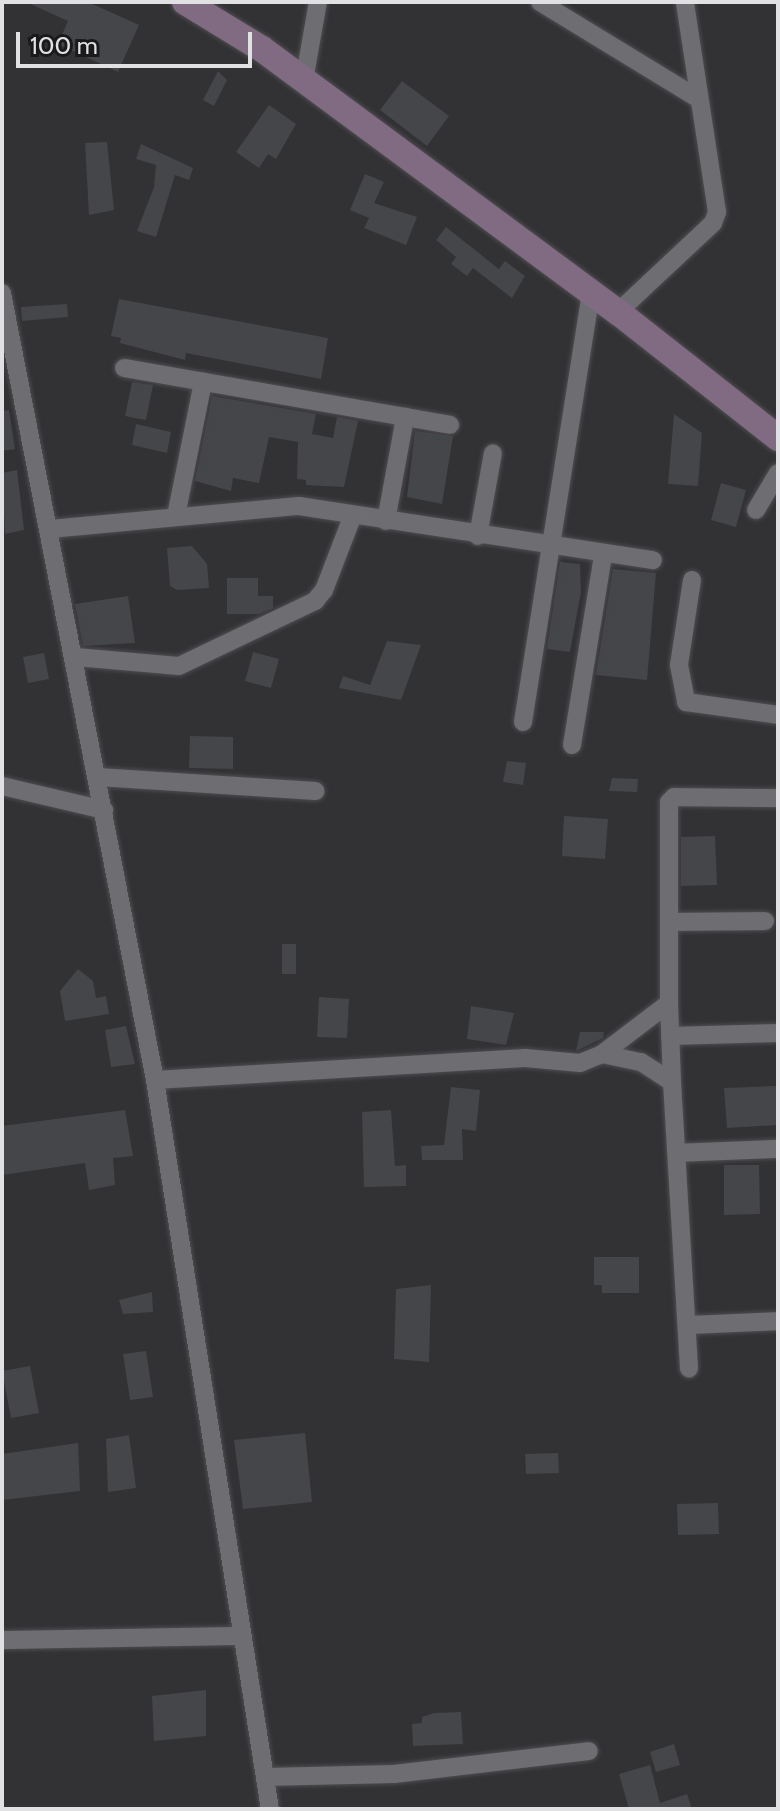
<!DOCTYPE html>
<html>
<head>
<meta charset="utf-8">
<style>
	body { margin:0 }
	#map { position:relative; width:780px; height:1811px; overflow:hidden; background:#323134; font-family:Cabin,sans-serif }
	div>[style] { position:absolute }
	.building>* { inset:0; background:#454649 }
	.roads { filter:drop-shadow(0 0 2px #4e4d50) drop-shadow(0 0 2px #4e4d50) }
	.minor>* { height:18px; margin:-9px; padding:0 9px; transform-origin:9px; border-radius:9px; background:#6e6d71 }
	.secondary>* { height:26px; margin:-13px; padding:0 13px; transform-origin:13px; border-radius:13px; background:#806b82 }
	span { translate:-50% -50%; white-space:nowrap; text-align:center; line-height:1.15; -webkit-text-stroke:6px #1a191b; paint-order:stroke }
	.frame { position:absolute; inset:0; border:4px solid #e1e1e3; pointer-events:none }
	.scale { position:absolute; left:16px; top:32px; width:236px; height:36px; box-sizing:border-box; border:4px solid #e1e1e3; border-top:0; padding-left:10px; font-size:24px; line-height:28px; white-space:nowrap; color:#e1e1e3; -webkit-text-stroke:6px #1a191b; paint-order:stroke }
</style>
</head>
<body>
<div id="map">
	<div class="building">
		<div style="clip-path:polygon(26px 2px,88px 2px,139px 25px,118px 72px,58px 44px,68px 21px)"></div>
		<div style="clip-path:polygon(218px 71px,227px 80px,214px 106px,203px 100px)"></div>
		<div style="clip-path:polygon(402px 81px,449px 116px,427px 146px,380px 110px)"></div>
		<div style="clip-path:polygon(269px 105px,296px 124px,276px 159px,268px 154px,259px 168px,236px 152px)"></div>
		<div style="clip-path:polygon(107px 142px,114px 210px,89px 215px,85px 143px)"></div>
		<div style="clip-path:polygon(141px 144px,193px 168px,189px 180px,175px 175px,156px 237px,137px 231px,154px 187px,156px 165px,136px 159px)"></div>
		<div style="clip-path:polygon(365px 174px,384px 182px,374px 203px,417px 217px,406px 245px,364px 228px,369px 218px,350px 210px)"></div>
		<div style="clip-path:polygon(446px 227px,499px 269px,505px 261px,525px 276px,512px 298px,473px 268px,467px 276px,451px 264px,456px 257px,436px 240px)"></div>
		<div style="clip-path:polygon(119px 299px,328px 338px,321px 379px,186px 353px,185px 360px,120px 343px,121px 338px,111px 336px)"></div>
		<div style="clip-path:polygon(67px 304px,68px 317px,22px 321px,21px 307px)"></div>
		<div style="clip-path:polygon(132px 382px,153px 385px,146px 420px,125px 416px)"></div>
		<div style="clip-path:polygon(212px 396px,316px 414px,312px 434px,333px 438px,337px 417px,358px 421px,344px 487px,306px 485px,306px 480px,297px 479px,298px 442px,269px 437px,259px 483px,233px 478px,231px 491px,195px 481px)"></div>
		<div style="clip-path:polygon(9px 410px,15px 449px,2px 451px,2px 411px)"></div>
		<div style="clip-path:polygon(674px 414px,702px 433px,698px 486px,668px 484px)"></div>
		<div style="clip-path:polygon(136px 424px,171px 432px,167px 453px,132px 445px)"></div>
		<div style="clip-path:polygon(415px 431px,453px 436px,442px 504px,407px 497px)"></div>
		<div style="clip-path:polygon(17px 470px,24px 530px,5px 534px,2px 473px)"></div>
		<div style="clip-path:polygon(721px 483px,746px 490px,736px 527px,711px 520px)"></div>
		<div style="clip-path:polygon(192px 546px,207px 564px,209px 588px,177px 590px,170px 586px,167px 548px)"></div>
		<div style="clip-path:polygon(560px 562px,580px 564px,581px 592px,570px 652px,547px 649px)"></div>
		<div style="clip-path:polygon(613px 569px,656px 573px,647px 680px,596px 675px)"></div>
		<div style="clip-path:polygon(227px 578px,258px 578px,258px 596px,273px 596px,273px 608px,259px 614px,227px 614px)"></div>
		<div style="clip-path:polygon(128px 596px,135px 643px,83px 646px,75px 604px)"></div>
		<div style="clip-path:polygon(387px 641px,421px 645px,401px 700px,339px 688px,343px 676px,370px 685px)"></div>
		<div style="clip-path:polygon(253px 652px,279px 659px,271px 688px,245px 681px)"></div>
		<div style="clip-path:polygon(44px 653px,49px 679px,28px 683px,23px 657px)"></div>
		<div style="clip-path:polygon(190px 736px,233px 737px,233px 769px,189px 768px)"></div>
		<div style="clip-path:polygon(507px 761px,526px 763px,523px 785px,503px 782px)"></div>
		<div style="clip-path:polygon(612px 778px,638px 779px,637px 792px,609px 791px)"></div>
		<div style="clip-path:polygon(564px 816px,608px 819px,605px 859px,562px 856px)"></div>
		<div style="clip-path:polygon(715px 836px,717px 885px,681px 886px,681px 837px)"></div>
		<div style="clip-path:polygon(282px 944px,296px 944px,296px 974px,282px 974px)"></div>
		<div style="clip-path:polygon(78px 969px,93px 981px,96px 998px,106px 996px,109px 1014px,65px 1021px,60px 991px)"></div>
		<div style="clip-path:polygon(319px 997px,349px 999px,347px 1038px,317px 1037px)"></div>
		<div style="clip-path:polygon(471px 1006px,514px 1013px,506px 1045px,467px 1039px)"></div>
		<div style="clip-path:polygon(126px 1026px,135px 1064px,111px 1067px,105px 1030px)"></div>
		<div style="clip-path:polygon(580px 1032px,604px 1032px,603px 1038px,576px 1051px)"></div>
		<div style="clip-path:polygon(776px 1086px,778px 1125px,727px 1128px,724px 1088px)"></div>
		<div style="clip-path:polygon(451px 1087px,480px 1090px,476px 1131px,462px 1129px,463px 1160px,422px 1160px,421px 1146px,444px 1145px)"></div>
		<div style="clip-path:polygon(125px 1110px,133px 1156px,113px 1158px,115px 1185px,89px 1190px,85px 1163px,2px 1175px,2px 1126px)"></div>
		<div style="clip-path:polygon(391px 1110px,395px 1166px,406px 1165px,406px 1186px,364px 1187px,362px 1112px)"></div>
		<div style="clip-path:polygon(724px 1165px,759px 1165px,760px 1214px,724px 1215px)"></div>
		<div style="clip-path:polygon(594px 1257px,639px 1257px,639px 1293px,602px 1293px,602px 1285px,594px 1285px)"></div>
		<div style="clip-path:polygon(431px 1285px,429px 1362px,394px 1359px,396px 1289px)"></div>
		<div style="clip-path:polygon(152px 1292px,153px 1312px,123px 1314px,119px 1300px)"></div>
		<div style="clip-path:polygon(146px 1351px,153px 1397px,130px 1400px,123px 1354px)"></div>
		<div style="clip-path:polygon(30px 1366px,39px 1413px,11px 1418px,2px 1371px)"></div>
		<div style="clip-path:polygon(305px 1433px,312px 1502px,243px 1509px,234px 1440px)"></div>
		<div style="clip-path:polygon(129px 1435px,136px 1488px,108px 1492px,106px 1439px)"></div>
		<div style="clip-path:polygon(78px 1443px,80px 1491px,2px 1500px,2px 1454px)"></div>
		<div style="clip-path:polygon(558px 1453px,559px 1473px,526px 1474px,525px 1454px)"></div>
		<div style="clip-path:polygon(718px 1503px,719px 1534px,678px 1535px,677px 1504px)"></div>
		<div style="clip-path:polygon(206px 1690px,206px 1736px,154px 1741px,152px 1696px)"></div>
		<div style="clip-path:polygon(461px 1712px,463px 1744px,413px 1746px,412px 1724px,422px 1723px,422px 1717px,434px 1713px)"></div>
		<div style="clip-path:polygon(674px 1744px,680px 1765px,656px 1772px,650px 1752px)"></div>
		<div style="clip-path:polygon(650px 1765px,660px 1803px,687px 1794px,692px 1809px,629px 1809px,619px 1774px)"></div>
	</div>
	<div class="roads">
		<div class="minor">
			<div style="left:540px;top:2px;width:186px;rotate:31.4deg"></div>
			<div style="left:304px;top:81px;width:80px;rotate:-80deg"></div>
			<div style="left:2px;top:293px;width:802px;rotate:79deg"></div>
			<div style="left:155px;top:1080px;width:738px;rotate:81.04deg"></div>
			<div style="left:618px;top:312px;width:130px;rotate:-43.1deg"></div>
			<div style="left:713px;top:223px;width:12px;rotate:-70deg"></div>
			<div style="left:717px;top:212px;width:212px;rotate:-98.7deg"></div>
			<div style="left:124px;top:368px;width:331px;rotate:9.9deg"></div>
			<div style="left:756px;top:510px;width:43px;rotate:-59.3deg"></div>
			<div style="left:176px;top:516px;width:137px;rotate:-78.6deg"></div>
			<div style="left:386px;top:521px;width:106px;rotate:-79.6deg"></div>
			<div style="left:50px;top:529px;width:250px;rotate:-5.3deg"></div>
			<div style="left:299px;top:506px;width:358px;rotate:8.7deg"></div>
			<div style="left:478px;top:536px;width:84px;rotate:-79.8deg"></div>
			<div style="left:692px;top:580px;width:86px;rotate:98.7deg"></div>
			<div style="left:679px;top:665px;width:38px;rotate:79deg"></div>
			<div style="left:686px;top:702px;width:93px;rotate:8deg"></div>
			<div style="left:76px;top:657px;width:103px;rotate:5deg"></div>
			<div style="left:179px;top:666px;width:151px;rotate:-25.5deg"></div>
			<div style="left:315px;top:601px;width:14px;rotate:-51deg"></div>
			<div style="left:324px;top:590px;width:80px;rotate:-68.9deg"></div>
			<div style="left:523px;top:722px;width:435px;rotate:-81deg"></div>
			<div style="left:572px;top:745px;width:193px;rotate:-80.7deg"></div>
			<div style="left:98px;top:777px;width:218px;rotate:3.7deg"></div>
			<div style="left:2px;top:786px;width:105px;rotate:13.2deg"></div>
			<div style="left:669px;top:922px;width:96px;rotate:-0.6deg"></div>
			<div style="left:669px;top:1003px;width:79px;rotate:87.8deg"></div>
			<div style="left:670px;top:1036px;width:108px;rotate:-1.6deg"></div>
			<div style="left:602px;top:1054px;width:40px;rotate:12deg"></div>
			<div style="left:641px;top:1062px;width:37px;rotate:33deg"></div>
			<div style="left:672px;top:1082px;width:287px;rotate:86.6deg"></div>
			<div style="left:155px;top:1080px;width:371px;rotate:-3.4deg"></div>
			<div style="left:525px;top:1058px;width:55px;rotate:5.2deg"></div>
			<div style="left:580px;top:1063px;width:24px;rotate:-22deg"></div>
			<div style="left:602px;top:1054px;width:84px;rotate:-37.3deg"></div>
			<div style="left:669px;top:1003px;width:201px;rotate:-90deg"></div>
			<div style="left:669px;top:802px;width:7px;rotate:-45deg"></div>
			<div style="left:674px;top:797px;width:104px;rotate:0.6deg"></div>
			<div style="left:677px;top:1153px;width:101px;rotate:-2.3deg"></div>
			<div style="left:687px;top:1325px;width:91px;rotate:-2.5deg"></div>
			<div style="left:2px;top:1640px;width:239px;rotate:-1deg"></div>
			<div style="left:265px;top:1777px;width:129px;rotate:-1.3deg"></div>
			<div style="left:394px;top:1774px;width:196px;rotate:-6.7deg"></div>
		</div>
		<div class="secondary">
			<div style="left:185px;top:2px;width:90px;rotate:31.4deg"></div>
			<div style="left:262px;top:49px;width:443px;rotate:36.5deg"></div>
			<div style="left:618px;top:312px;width:204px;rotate:38.2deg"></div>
		</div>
	</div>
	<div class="frame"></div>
	<div class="scale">100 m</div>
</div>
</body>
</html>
